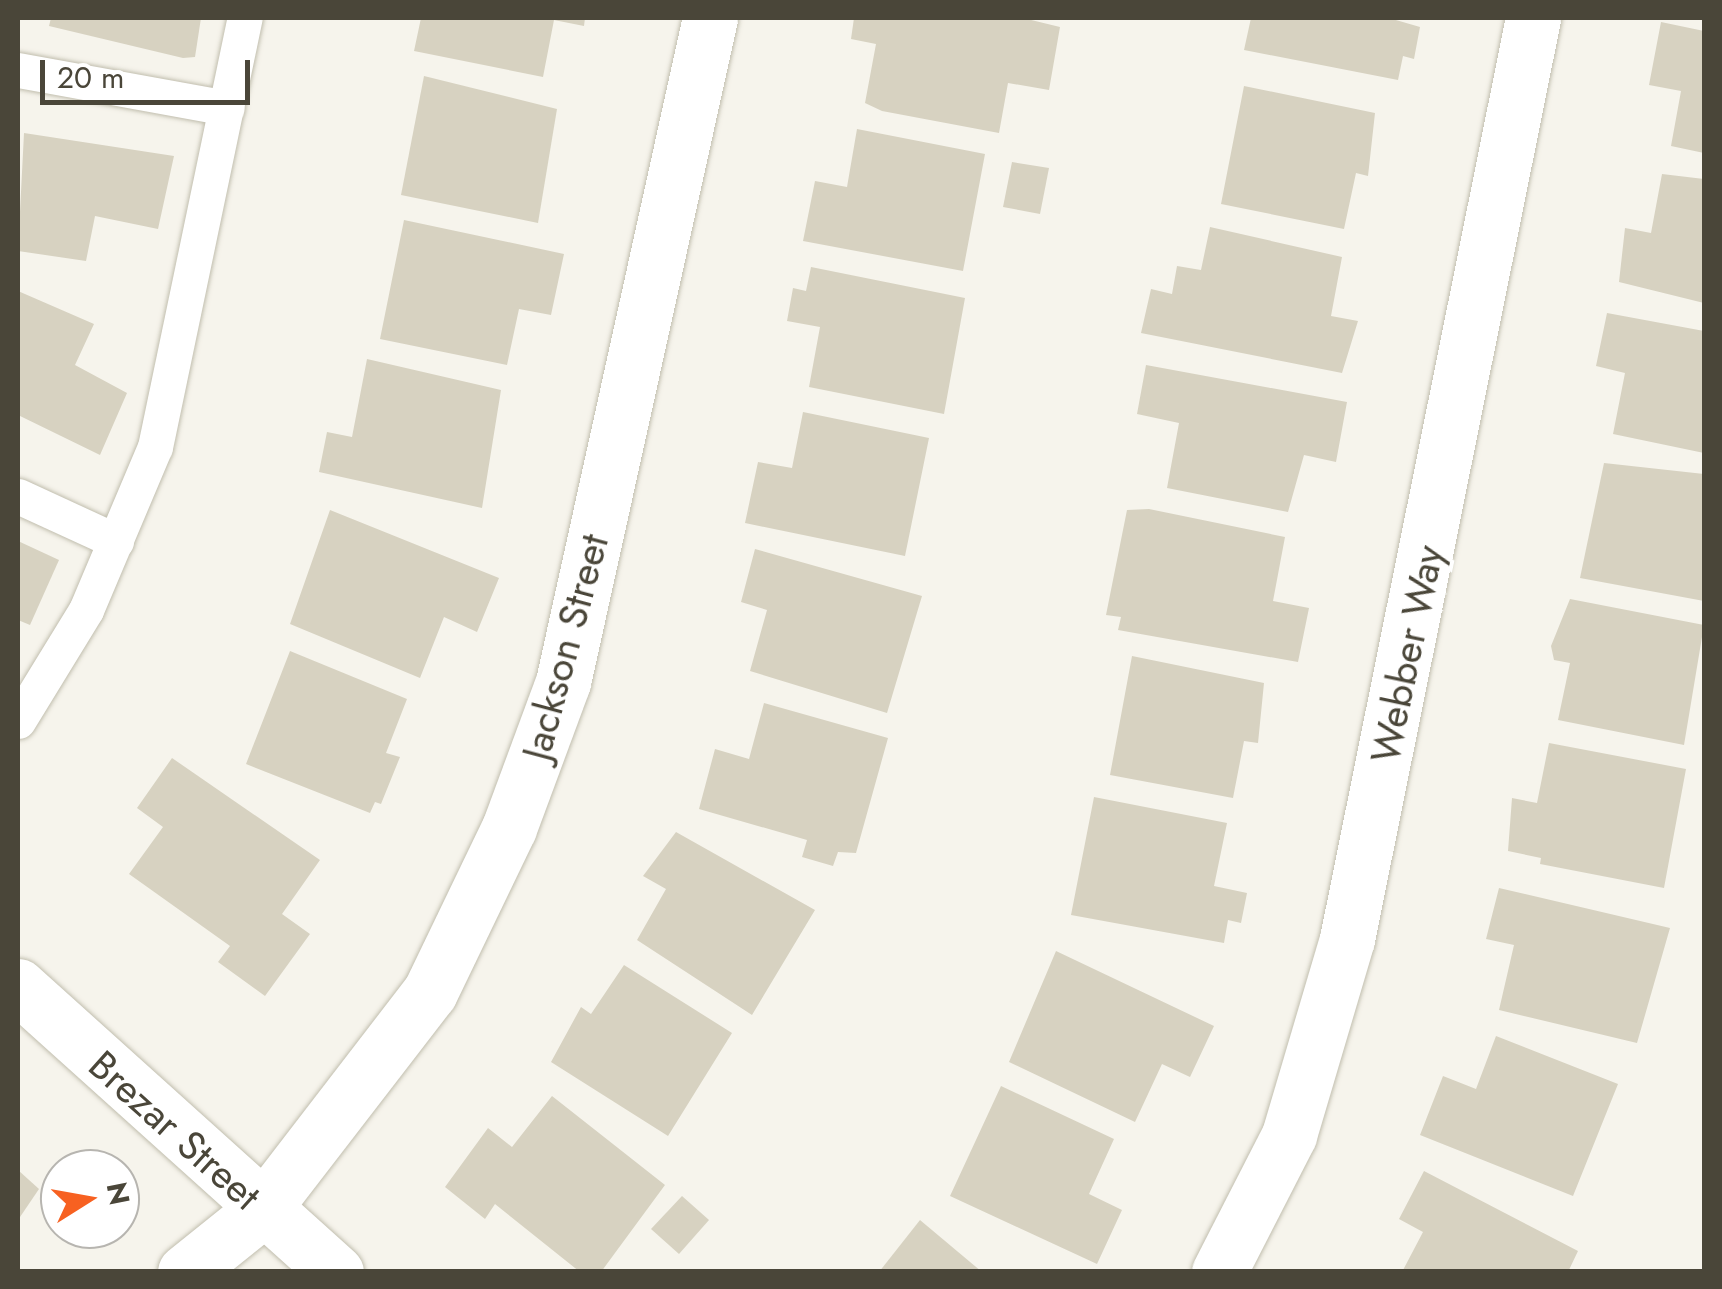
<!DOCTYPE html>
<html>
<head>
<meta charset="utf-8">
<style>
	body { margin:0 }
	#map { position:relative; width:1722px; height:1289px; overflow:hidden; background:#f6f4ec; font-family:Jost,sans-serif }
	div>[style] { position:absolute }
	.building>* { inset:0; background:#d7d2c1 }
	.roads { filter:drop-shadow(0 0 2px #c1beae) drop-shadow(0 0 2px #c1beae) }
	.service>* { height:35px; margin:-17.5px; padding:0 17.5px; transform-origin:17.5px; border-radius:17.5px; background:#fff }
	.minor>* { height:55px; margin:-27.5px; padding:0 27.5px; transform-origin:27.5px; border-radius:27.5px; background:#fff }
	span { translate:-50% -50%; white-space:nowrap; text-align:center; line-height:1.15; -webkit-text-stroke:8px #fff; paint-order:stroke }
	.street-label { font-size:40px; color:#4a4639 }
	.frame { position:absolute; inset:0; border:20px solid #4a4639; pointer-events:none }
	.north { position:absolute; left:40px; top:1149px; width:100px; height:100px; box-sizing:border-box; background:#fff; border:2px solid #b7b5b0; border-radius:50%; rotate:79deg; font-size:28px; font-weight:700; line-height:40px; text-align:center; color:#4a4639 }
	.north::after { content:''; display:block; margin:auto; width:35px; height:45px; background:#f76121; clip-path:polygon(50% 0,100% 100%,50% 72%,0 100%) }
	.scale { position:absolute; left:40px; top:60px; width:210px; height:45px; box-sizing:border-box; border:5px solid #4a4639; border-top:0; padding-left:12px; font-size:30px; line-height:35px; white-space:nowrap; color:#4a4639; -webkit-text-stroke:8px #fff; paint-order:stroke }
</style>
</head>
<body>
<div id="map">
	<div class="building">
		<div style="clip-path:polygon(51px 18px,201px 18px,195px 57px,183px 58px,49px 26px)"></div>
		<div style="clip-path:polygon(421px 18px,585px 18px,584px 26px,554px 20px,543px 77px,414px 51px)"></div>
		<div style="clip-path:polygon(854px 18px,1023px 18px,1060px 27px,1049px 90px,1008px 83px,999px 133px,882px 111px,865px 103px,876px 44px,851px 39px)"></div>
		<div style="clip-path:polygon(1251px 18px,1389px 18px,1420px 27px,1414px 59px,1403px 56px,1398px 80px,1244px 50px)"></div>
		<div style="clip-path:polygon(1661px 22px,1704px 31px,1704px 153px,1671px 146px,1681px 91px,1649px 85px)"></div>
		<div style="clip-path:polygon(424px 76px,557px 109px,538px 223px,401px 195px)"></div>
		<div style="clip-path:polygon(1244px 86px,1375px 113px,1368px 176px,1356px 173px,1344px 229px,1221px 204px)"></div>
		<div style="clip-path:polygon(857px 129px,985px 154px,963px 271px,803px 241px,815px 181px,847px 187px)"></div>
		<div style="clip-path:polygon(24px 133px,174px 156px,158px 229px,95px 216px,86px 261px,18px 251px)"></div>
		<div style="clip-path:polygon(1012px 162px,1049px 168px,1040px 214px,1003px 207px)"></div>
		<div style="clip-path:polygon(1662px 174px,1704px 179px,1704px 303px,1619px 282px,1625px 228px,1651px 233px)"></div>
		<div style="clip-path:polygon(404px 220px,564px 254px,551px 315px,519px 309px,507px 365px,380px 339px)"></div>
		<div style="clip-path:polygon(1210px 227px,1342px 257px,1331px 316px,1358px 321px,1342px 373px,1141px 333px,1151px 289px,1172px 294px,1177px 266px,1201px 270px)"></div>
		<div style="clip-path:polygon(811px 267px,965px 298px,944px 414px,809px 387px,820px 327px,787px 321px,793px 288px,806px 291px)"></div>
		<div style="clip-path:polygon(18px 291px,94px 324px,75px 365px,127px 393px,100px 455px,18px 415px)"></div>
		<div style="clip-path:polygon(1607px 313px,1704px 331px,1704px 453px,1613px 434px,1625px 373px,1596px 366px)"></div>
		<div style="clip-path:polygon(367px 359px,501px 390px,482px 508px,319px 472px,327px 432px,352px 437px)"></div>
		<div style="clip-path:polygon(1146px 365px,1347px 402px,1336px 462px,1304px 455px,1288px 512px,1167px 488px,1179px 423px,1137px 414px)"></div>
		<div style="clip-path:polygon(803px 412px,929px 438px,905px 556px,745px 523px,758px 462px,792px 468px)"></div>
		<div style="clip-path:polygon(1604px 463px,1704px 474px,1704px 601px,1580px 578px)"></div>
		<div style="clip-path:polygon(1149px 509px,1285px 537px,1273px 601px,1309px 608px,1298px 662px,1118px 630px,1121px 617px,1106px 615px,1127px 510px)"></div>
		<div style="clip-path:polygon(330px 510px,499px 578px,477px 632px,444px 617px,420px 678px,290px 624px)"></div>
		<div style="clip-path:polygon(18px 541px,59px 560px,30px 625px,18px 620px)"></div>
		<div style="clip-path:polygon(755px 549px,922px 596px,887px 713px,750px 671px,767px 610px,741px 602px)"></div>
		<div style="clip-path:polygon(1570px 599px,1704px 625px,1684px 745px,1558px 720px,1570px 663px,1554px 660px,1551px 646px)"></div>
		<div style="clip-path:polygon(290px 651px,407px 699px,386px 753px,400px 757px,381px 804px,375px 802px,370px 813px,246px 764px)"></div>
		<div style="clip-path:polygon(1132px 656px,1264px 683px,1258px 743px,1244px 741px,1233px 798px,1110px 775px)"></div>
		<div style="clip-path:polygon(764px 703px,888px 738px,856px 853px,838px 852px,833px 866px,802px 857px,807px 840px,699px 809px,715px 749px,749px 759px)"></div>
		<div style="clip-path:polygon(1549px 743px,1686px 769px,1664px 888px,1540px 864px,1541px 858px,1508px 851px,1512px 798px,1537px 803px)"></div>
		<div style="clip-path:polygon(172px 758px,320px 860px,282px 914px,310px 934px,265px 996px,218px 962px,230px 946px,129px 874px,163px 827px,137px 808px)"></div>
		<div style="clip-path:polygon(1094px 797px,1227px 823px,1214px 886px,1247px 893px,1241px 923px,1228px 920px,1224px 943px,1071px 915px)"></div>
		<div style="clip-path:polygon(676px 832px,815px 910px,752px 1015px,637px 940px,666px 889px,643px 876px)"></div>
		<div style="clip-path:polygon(1499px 888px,1670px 928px,1637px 1043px,1499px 1010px,1514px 945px,1486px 939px)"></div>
		<div style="clip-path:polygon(1056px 951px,1214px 1026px,1190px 1077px,1162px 1064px,1135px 1122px,1009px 1062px)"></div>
		<div style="clip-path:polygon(624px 965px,732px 1033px,668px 1136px,551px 1062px,581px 1007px,591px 1014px)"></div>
		<div style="clip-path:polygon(1496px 1036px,1618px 1084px,1573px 1196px,1420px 1135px,1443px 1076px,1476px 1089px)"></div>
		<div style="clip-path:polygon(1001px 1086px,1114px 1139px,1089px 1194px,1122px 1210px,1097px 1264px,950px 1196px)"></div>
		<div style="clip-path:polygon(552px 1096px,665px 1185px,601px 1272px,580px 1272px,495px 1204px,485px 1219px,445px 1187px,488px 1128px,512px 1147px)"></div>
		<div style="clip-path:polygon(18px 1170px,39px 1189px,18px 1220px)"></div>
		<div style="clip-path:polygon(1424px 1171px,1578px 1251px,1568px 1272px,1402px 1272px,1423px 1232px,1399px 1219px)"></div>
		<div style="clip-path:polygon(682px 1196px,709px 1220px,679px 1254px,651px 1229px)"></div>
		<div style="clip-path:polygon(920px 1220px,982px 1272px,879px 1272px)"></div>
	</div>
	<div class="roads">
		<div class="service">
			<div style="left:18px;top:70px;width:212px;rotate:10.3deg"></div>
			<div style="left:18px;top:496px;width:108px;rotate:24.7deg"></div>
			<div style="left:18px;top:721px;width:130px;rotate:-58.5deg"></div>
			<div style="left:86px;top:610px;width:177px;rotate:-67.1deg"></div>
			<div style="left:155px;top:447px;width:438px;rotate:-78.2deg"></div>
		</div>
		<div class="minor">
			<div style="left:18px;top:986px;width:428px;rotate:42deg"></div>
			<div style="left:185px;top:1272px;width:99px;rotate:-38.8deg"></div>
			<div style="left:262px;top:1210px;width:275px;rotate:-52.4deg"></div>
			<div style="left:430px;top:992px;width:182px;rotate:-64.3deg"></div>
			<div style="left:509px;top:828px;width:156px;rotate:-69.7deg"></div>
			<div style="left:563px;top:682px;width:680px;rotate:-77.52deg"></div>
			<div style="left:1219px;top:1272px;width:154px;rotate:-62.9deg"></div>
			<div style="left:1289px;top:1135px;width:204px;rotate:-73.5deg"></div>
			<div style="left:1347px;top:939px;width:940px;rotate:-78.58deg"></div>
		</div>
	</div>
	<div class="street-label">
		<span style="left:565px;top:647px;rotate:-75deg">Jackson Street</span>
		<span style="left:1407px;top:654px;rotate:-78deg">Webber Way</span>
		<span style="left:175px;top:1130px;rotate:42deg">Brezar Street</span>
	</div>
	<div class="frame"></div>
	<div class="north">N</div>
	<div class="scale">20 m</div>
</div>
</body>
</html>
